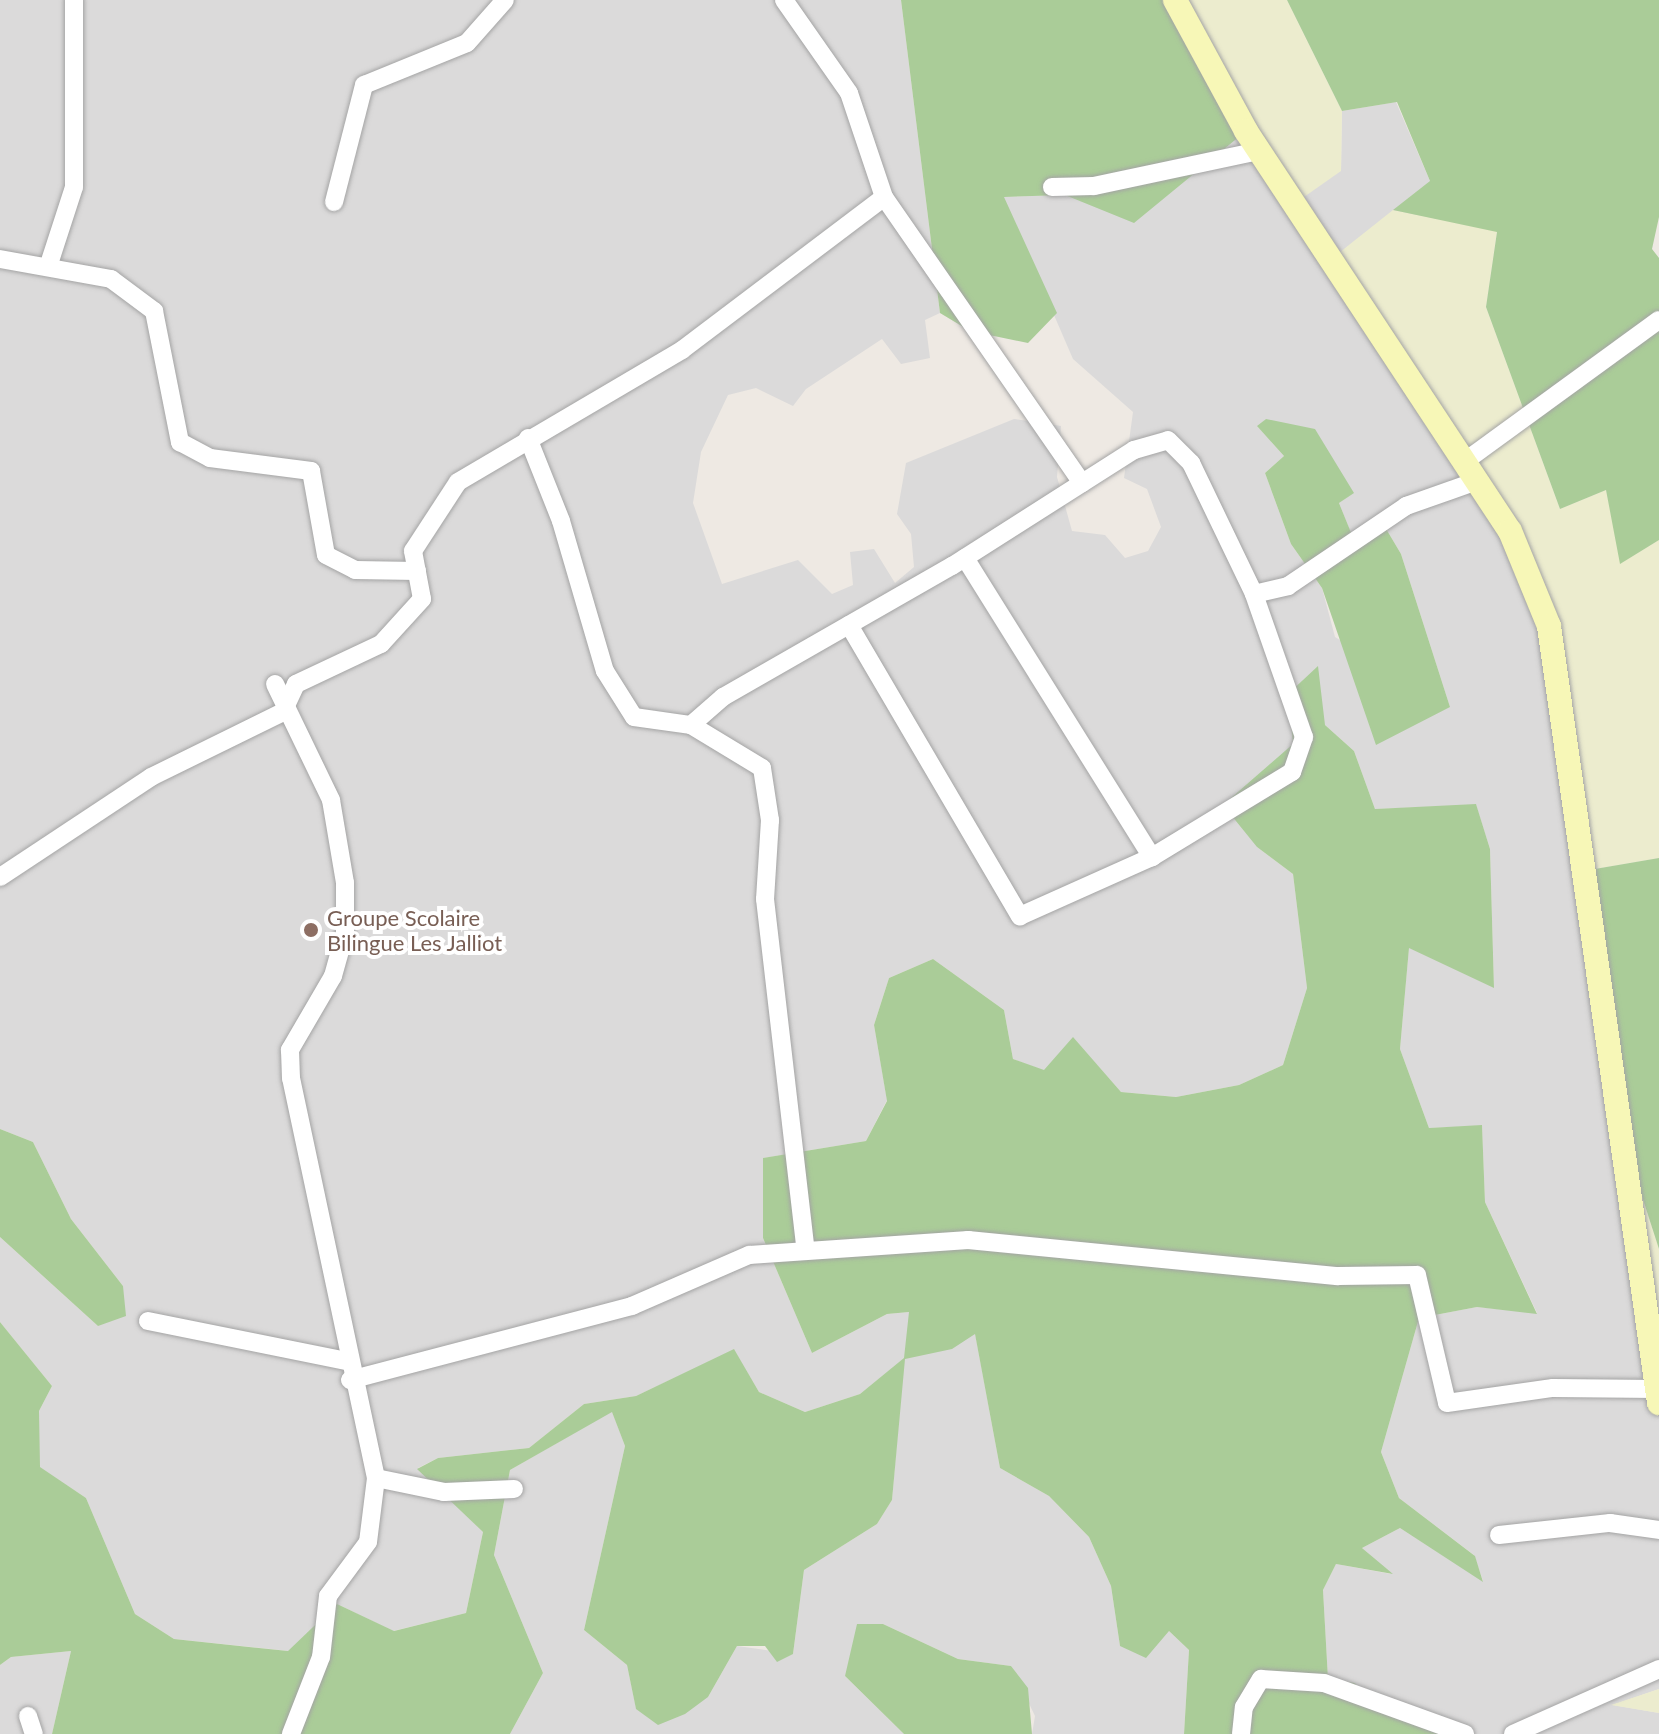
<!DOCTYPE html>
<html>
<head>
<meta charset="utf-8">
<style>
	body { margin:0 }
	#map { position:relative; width:1659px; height:1734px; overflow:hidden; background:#eee9e3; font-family:Lato,sans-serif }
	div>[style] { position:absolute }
	.residential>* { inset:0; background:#dbdada }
	.farmland>* { inset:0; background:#ececce }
	.forest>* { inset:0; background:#aacc98 }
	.roads { filter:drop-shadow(0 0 2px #a4a4a4) drop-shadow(0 0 2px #a4a4a4) }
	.street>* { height:18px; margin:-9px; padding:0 9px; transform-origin:9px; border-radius:9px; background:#fff }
	.secondary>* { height:24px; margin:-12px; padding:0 12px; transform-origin:12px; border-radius:12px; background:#f7f7b7 }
	.dots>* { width:22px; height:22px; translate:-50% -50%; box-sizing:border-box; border:4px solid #fff; border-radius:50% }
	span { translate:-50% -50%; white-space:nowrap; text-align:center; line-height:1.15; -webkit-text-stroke:8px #fff; paint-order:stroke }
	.education-label { font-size:22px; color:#785e54 }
	.left { translate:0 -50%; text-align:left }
</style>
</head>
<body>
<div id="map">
	<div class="residential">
		<div style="clip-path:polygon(evenodd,0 0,901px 0,940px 313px,925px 320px,930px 358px,901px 364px,882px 339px,806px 389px,793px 406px,756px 388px,728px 395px,701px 452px,693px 503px,722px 584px,798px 560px,832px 594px,853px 585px,850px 552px,874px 549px,895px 583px,914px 567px,911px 534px,897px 514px,906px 463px,1014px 419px,1061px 426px,1057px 477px,1072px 531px,1105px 535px,1125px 558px,1148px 551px,1161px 527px,1147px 489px,1124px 478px,1133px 412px,1073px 359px,1003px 197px,1065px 195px,1246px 131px,1341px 171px,1342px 111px,1396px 102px,1430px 181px,1510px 531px,1549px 626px,1659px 1403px,1659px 1689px,1613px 1705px,1659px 1713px,1659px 1734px,1442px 1734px,1328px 1679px,1323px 1590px,1336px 1564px,1391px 1574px,1362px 1548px,1400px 1528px,1483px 1581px,1474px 1555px,1399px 1498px,1381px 1452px,1419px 1318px,1477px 1307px,1537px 1313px,1485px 1202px,1482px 1126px,1429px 1128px,1400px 1049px,1409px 947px,1494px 987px,1490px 849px,1476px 805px,1375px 809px,1354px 751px,1325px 725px,1268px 768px,1257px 847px,1293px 874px,1307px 988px,1283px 1065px,1239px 1085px,1176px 1097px,1121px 1092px,1073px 1038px,1045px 1071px,1013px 1059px,1004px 1010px,933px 959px,889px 978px,874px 1025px,887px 1100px,866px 1141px,764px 1158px,763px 1238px,812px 1353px,887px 1314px,910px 1312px,905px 1358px,975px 1333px,1000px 1468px,1049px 1496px,1089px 1537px,1111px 1586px,1120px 1646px,1169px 1631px,1189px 1650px,1184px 1734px,1032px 1734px,1035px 1716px,1011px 1666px,958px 1659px,883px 1624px,845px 1676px,904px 1734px,510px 1734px,543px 1673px,494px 1555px,510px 1470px,612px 1411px,625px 1446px,584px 1630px,627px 1665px,636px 1708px,708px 1697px,737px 1646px,793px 1654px,804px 1570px,877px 1524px,892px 1500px,904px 1359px,860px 1394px,805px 1412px,759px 1392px,734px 1350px,636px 1396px,584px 1404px,529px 1448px,438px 1458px,418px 1468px,483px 1532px,466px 1613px,393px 1631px,337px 1604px,289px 1651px,174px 1639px,135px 1614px,86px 1498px,39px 1467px,39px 1411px,52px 1386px,0 1322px,0 1237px,98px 1326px,123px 1286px,71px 1219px,33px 1142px,0 1129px,0 0,1266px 419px,1353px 493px,1339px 503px,1354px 541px,1385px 527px,1401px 554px,1450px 707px,1335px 637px,1322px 588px,1291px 544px,1265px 473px,1284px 456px,1258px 427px,1266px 419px)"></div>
		<div style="clip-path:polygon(71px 1651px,52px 1734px,0 1734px,0 1665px,11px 1657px)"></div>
	</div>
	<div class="farmland">
		<div style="clip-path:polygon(1175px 0,1287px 0,1342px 111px,1341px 171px,1294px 204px)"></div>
		<div style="clip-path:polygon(1393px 210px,1497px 231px,1486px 307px,1560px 509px,1606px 490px,1621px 563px,1659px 540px,1659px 858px,1589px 870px,1567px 724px,1510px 531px,1330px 260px)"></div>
		<div style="clip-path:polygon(1627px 1150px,1659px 1249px,1659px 1403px)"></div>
		<div style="clip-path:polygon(1659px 1689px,1659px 1713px,1611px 1705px)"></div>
	</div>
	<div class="forest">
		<div style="clip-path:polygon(901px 0,1175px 0,1246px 131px,1134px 223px,1065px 195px,1004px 197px,1057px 313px,1028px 343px,970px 331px,940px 313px)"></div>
		<div style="clip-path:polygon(1287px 0,1659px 0,1659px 217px,1652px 249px,1659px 258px,1659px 540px,1620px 564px,1606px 490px,1560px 509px,1486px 307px,1497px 232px,1393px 210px,1430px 181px,1397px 102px,1342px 111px)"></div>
		<div style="clip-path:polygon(1266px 419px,1315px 429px,1354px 493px,1339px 503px,1354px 540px,1385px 527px,1401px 554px,1450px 707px,1376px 745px,1322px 588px,1291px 544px,1265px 473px,1284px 456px,1257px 426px)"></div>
		<div style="clip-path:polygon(1318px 666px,1325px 725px,1354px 751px,1375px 809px,1476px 804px,1490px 849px,1494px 988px,1409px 948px,1400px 1049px,1429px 1128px,1482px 1125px,1485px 1202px,1537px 1314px,1477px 1307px,1419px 1318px,1381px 1452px,1399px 1498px,1475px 1556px,1483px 1582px,1400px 1528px,1362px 1548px,1393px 1574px,1336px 1564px,1323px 1590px,1328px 1679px,1355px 1683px,1370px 1706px,1442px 1734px,1184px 1734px,1189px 1650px,1169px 1631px,1146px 1658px,1120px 1646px,1111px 1586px,1089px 1537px,1049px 1496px,1000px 1468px,975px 1334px,952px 1349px,905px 1359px,892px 1500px,877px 1524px,804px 1570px,793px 1654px,777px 1662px,765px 1646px,737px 1646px,708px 1697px,685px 1714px,658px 1725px,636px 1709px,627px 1665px,584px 1630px,625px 1446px,612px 1412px,510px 1470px,494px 1555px,543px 1673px,510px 1734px,52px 1734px,71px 1651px,11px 1657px,0 1665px,0 1322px,52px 1386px,39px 1411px,40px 1467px,86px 1498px,135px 1614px,174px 1639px,288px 1651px,337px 1604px,394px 1631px,466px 1613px,483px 1532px,417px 1469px,438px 1458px,529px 1448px,584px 1404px,636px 1396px,734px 1349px,759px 1392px,805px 1412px,860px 1394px,904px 1358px,909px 1312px,887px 1314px,812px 1353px,763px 1238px,763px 1158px,866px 1141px,887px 1101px,874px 1025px,889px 978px,933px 959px,1004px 1010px,1013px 1059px,1044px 1070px,1073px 1037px,1121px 1092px,1176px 1097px,1239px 1085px,1283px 1065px,1307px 988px,1293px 874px,1257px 847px,1223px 805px,1293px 744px,1288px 694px)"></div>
		<div style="clip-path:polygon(1659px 858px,1659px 1249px,1627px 1150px,1589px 870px)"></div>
		<div style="clip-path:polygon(0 1129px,33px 1142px,71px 1219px,123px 1286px,126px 1316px,98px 1326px,0 1237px)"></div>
		<div style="clip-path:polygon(857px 1624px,883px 1624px,958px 1659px,1011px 1666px,1028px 1688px,1032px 1734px,904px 1734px,845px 1676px)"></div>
	</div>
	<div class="roads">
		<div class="street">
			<div style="left:784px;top:0;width:113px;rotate:55deg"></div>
			<div style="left:849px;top:93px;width:110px;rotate:71.4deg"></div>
			<div style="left:884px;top:197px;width:348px;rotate:55.3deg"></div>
			<div style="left:1052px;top:187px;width:42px;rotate:-1.4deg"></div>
			<div style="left:1094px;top:186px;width:169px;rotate:-12deg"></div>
			<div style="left:334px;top:202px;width:121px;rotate:-75.6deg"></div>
			<div style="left:364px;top:85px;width:111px;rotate:-22.2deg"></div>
			<div style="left:467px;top:43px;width:57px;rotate:-48.5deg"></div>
			<div style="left:0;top:259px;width:113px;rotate:10.2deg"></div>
			<div style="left:111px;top:279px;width:54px;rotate:36.7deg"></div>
			<div style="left:154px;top:311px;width:134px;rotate:78.8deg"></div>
			<div style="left:180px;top:442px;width:34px;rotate:28deg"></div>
			<div style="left:210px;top:458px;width:102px;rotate:7.3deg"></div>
			<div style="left:311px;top:471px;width:85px;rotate:79.9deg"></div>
			<div style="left:326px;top:555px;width:33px;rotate:27deg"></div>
			<div style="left:355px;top:570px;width:62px;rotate:0.9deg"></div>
			<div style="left:49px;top:264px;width:81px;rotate:-72deg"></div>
			<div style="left:74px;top:187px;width:187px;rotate:-90deg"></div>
			<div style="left:528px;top:438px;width:89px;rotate:68.3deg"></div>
			<div style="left:561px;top:521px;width:156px;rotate:73.7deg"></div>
			<div style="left:605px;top:671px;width:54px;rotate:57.8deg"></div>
			<div style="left:634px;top:717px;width:58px;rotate:8deg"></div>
			<div style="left:691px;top:725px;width:83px;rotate:31.2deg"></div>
			<div style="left:762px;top:768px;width:53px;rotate:81.3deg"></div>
			<div style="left:770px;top:820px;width:79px;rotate:93.6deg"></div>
			<div style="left:765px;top:899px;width:354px;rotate:83.4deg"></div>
			<div style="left:1464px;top:462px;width:241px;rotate:-36.1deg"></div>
			<div style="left:965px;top:558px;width:353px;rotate:58deg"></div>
			<div style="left:849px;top:625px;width:338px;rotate:59.6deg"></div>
			<div style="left:1020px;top:916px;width:145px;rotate:-24.1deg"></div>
			<div style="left:1152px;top:857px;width:164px;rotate:-31.3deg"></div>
			<div style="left:1292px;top:772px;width:37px;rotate:-71deg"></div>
			<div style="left:1304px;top:737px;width:151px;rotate:-109.3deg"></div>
			<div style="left:275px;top:684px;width:129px;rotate:64.2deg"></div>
			<div style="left:331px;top:800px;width:84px;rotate:80.4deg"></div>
			<div style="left:345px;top:883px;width:50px;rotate:90deg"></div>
			<div style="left:345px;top:933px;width:45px;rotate:105.6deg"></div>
			<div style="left:333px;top:976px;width:86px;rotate:120.2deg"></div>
			<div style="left:290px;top:1050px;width:28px;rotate:88deg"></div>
			<div style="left:291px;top:1078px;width:409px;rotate:78deg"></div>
			<div style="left:376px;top:1478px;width:64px;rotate:97.1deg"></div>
			<div style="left:368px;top:1542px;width:67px;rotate:126.5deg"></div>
			<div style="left:328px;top:1596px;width:61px;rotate:96.5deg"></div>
			<div style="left:321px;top:1657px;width:83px;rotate:111.3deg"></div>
			<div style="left:691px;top:725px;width:43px;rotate:-41.2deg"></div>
			<div style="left:723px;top:697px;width:264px;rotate:-29.8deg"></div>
			<div style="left:952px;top:566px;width:216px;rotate:-32.5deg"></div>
			<div style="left:1134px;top:450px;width:35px;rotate:-16deg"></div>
			<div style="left:1168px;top:440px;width:33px;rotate:45deg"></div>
			<div style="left:1191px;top:463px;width:145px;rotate:64.3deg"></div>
			<div style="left:1254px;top:594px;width:35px;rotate:-13deg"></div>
			<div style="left:1288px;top:586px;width:143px;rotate:-34.1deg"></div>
			<div style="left:1406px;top:506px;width:75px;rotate:-19.4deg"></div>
			<div style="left:0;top:877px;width:181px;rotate:-33.5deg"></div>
			<div style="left:151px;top:777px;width:147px;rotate:-26.2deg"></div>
			<div style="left:283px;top:712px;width:31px;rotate:-65deg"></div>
			<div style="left:296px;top:684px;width:94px;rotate:-25.2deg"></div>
			<div style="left:381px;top:644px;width:61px;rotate:-47.7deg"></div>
			<div style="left:422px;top:599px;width:49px;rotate:-100.6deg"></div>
			<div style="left:413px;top:551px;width:82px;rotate:-56.9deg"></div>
			<div style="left:458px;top:482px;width:260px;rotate:-30.5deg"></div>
			<div style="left:682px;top:350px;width:253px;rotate:-37.1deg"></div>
			<div style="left:148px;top:1321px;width:203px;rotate:11.4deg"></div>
			<div style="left:350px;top:1380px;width:292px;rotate:-14.7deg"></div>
			<div style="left:632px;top:1306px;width:128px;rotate:-23.6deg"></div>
			<div style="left:749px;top:1255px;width:220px;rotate:-3.9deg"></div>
			<div style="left:968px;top:1240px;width:372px;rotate:5.6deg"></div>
			<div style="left:1338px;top:1276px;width:79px;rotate:-0.7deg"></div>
			<div style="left:1417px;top:1275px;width:131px;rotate:76.8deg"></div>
			<div style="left:1447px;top:1403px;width:107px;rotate:-8.1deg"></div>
			<div style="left:1553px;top:1388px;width:104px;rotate:0.6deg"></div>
			<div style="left:376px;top:1478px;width:69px;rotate:11.6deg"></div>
			<div style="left:444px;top:1492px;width:70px;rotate:-2.5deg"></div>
			<div style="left:1499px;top:1535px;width:112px;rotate:-6.2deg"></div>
			<div style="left:1610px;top:1523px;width:49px;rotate:8.1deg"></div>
			<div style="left:28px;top:1716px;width:19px;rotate:72deg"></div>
			<div style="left:1241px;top:1734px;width:27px;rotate:-84deg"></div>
			<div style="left:1244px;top:1707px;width:33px;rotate:-59deg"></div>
			<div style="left:1261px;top:1679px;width:63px;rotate:3.6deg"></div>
			<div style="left:1324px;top:1683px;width:150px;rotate:19.9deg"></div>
			<div style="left:1513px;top:1734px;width:160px;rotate:-24deg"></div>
		</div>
		<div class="secondary">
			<div style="left:1175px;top:0;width:149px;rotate:61.5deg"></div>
			<div style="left:1246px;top:131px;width:479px;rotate:56.6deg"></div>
			<div style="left:1510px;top:531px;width:103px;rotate:67.7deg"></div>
			<div style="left:1549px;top:626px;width:785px;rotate:81.94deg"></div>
		</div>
	</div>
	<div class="dots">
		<div style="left:311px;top:930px;background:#8d6e63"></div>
	</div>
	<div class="education-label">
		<span class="left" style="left:327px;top:930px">Groupe Scolaire<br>Bilingue Les Jalliot</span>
	</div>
</div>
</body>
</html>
